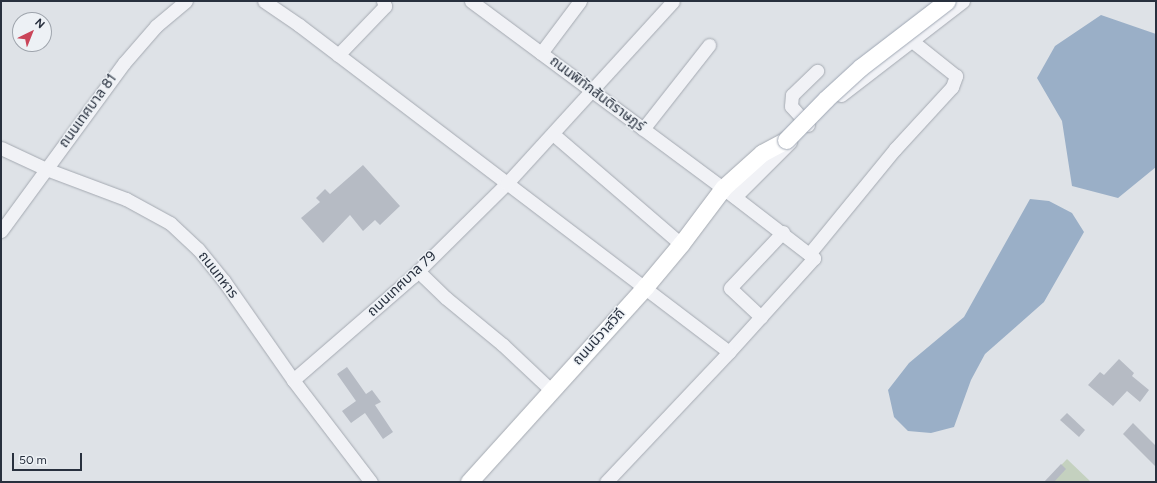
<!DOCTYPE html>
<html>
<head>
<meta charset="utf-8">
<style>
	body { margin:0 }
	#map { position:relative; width:1157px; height:483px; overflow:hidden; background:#dee2e7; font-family:Figtree,"Noto Sans Thai",sans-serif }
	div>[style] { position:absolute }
	.green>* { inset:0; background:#c4d1bf }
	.water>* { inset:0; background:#9aafc7 }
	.building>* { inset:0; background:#b6bbc4 }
	.roads { filter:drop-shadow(0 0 1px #a4a9b1) drop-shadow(0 0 1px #a4a9b1) }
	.minor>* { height:13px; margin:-6.5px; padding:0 6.5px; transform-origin:6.5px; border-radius:6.5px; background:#f1f2f6 }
	.major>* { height:17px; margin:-8.5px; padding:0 8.5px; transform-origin:8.5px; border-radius:8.5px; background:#fff }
	.bridges { filter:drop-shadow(0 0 1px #9ea6b3) drop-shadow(0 0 1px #9ea6b3) }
	.major-bridge>* { height:17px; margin:-8.5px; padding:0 8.5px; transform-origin:8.5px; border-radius:8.5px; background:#fff }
	span { translate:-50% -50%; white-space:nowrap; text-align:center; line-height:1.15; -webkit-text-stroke:3px #edf1f5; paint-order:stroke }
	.street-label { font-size:14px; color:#28303e }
	.frame { position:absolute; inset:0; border:2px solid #28303e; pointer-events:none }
	.north { position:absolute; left:12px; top:12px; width:40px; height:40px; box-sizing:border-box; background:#edf1f5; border:1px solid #9ea4ac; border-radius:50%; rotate:43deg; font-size:11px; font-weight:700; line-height:16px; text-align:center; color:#28303e }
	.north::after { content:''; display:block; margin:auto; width:14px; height:18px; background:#ca4559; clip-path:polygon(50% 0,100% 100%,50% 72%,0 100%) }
	.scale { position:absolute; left:12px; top:453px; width:70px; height:18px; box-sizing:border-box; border:2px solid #28303e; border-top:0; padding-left:5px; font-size:12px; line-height:14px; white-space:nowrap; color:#28303e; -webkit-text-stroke:3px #edf1f5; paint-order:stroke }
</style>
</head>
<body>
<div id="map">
	<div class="green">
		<div style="clip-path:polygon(1067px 459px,1091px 482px,1045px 482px)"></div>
	</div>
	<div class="water">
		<div style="clip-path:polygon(1101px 15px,1156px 34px,1156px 167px,1118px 198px,1072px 186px,1062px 121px,1037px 78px,1055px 46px)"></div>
		<div style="clip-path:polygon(1030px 199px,1049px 201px,1072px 213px,1084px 232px,1044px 302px,985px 354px,971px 380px,954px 427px,931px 433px,908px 431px,894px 417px,888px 390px,909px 363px,964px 317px)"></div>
	</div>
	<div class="building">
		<div style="clip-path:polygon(363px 165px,400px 206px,380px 225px,375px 220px,363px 231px,350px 215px,323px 243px,301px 218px,320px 202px,316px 198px,325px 189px,330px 194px)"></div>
		<div style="clip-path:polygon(1119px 359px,1134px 373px,1132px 376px,1149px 390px,1140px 402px,1127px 391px,1113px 406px,1088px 385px,1100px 372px,1104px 375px)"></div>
		<div style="clip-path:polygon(347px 367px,366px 394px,372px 390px,381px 402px,375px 405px,393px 432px,383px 439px,365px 413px,351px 423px,342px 411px,356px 401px,337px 374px)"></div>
		<div style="clip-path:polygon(1067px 413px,1085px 430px,1079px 437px,1060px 420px)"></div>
		<div style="clip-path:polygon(1133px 423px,1156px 446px,1156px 467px,1123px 434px)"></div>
		<div style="clip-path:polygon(1061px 464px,1066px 469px,1054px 482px,1044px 482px)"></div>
	</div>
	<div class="roads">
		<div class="minor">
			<div style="left:264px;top:1px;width:42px;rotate:34.4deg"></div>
			<div style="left:299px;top:25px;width:540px;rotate:37.25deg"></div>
			<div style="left:471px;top:1px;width:314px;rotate:36.6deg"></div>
			<div style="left:723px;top:188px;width:115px;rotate:37.6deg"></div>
			<div style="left:814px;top:258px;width:127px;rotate:132.1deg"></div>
			<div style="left:729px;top:352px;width:179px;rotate:133.4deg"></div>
			<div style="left:541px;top:53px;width:65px;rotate:-53.1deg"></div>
			<div style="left:338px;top:55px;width:68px;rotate:-46.2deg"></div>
			<div style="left:385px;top:6px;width:5px;rotate:-112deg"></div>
			<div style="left:841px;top:95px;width:154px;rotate:-37.6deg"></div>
			<div style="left:808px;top:125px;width:25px;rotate:-132deg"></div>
			<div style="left:791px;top:106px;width:11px;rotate:-85deg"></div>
			<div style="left:792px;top:95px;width:35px;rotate:-44deg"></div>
			<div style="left:643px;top:129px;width:107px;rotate:-51.8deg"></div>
			<div style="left:553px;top:134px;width:169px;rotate:40.7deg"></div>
			<div style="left:1px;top:148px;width:50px;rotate:25deg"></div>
			<div style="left:46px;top:169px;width:85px;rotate:20.6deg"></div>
			<div style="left:126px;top:199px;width:50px;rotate:28.6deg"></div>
			<div style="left:170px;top:223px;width:38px;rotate:43deg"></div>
			<div style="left:198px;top:249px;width:41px;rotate:50.9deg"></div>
			<div style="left:224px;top:281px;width:121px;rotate:55.1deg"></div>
			<div style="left:293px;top:380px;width:128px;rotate:52.6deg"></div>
			<div style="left:735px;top:197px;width:78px;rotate:-45deg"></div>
			<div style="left:1px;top:231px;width:208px;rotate:-53.8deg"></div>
			<div style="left:124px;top:63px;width:49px;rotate:-49.1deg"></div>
			<div style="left:156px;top:26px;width:39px;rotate:-40deg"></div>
			<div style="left:809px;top:254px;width:136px;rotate:-50.7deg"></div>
			<div style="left:895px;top:149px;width:84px;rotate:-47.4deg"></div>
			<div style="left:952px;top:87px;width:12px;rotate:-70deg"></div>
			<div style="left:956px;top:76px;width:56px;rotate:-141.5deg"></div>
			<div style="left:418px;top:271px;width:39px;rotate:44deg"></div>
			<div style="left:446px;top:298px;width:74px;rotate:39.5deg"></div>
			<div style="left:503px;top:345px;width:66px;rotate:43.2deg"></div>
			<div style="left:761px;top:317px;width:42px;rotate:-136.9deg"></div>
			<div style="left:730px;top:288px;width:77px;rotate:-46.6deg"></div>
			<div style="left:293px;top:380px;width:159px;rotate:-40.9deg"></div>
			<div style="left:413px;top:276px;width:132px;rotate:-44.7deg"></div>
			<div style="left:507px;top:183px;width:246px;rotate:-47.6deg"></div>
		</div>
		<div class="major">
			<div style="left:469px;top:482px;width:263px;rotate:-47.9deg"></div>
			<div style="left:645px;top:287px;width:56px;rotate:-50.1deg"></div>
			<div style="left:681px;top:244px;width:70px;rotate:-53.1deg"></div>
			<div style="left:723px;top:188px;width:52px;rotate:-41.9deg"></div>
			<div style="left:762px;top:153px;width:27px;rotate:-28deg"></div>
		</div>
	</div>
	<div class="bridges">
		<div class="major-bridge">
			<div style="left:786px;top:140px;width:57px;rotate:-45.7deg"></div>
			<div style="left:826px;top:99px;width:47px;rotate:-42.4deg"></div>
			<div style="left:861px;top:67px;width:108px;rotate:-37.5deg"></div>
		</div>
	</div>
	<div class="street-label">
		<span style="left:597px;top:94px;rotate:37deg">ถนนพิทักสันติราษฎร์</span>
		<span style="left:88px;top:111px;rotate:-54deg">ถนนเทศบาล 81</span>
		<span style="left:218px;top:275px;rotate:52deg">ถนนทหาร</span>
		<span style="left:402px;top:284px;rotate:-43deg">ถนนเทศบาล 79</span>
		<span style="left:599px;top:337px;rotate:-48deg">ถนนนิวาสวิถี</span>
	</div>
	<div class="frame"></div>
	<div class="north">N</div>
	<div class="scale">50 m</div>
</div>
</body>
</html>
